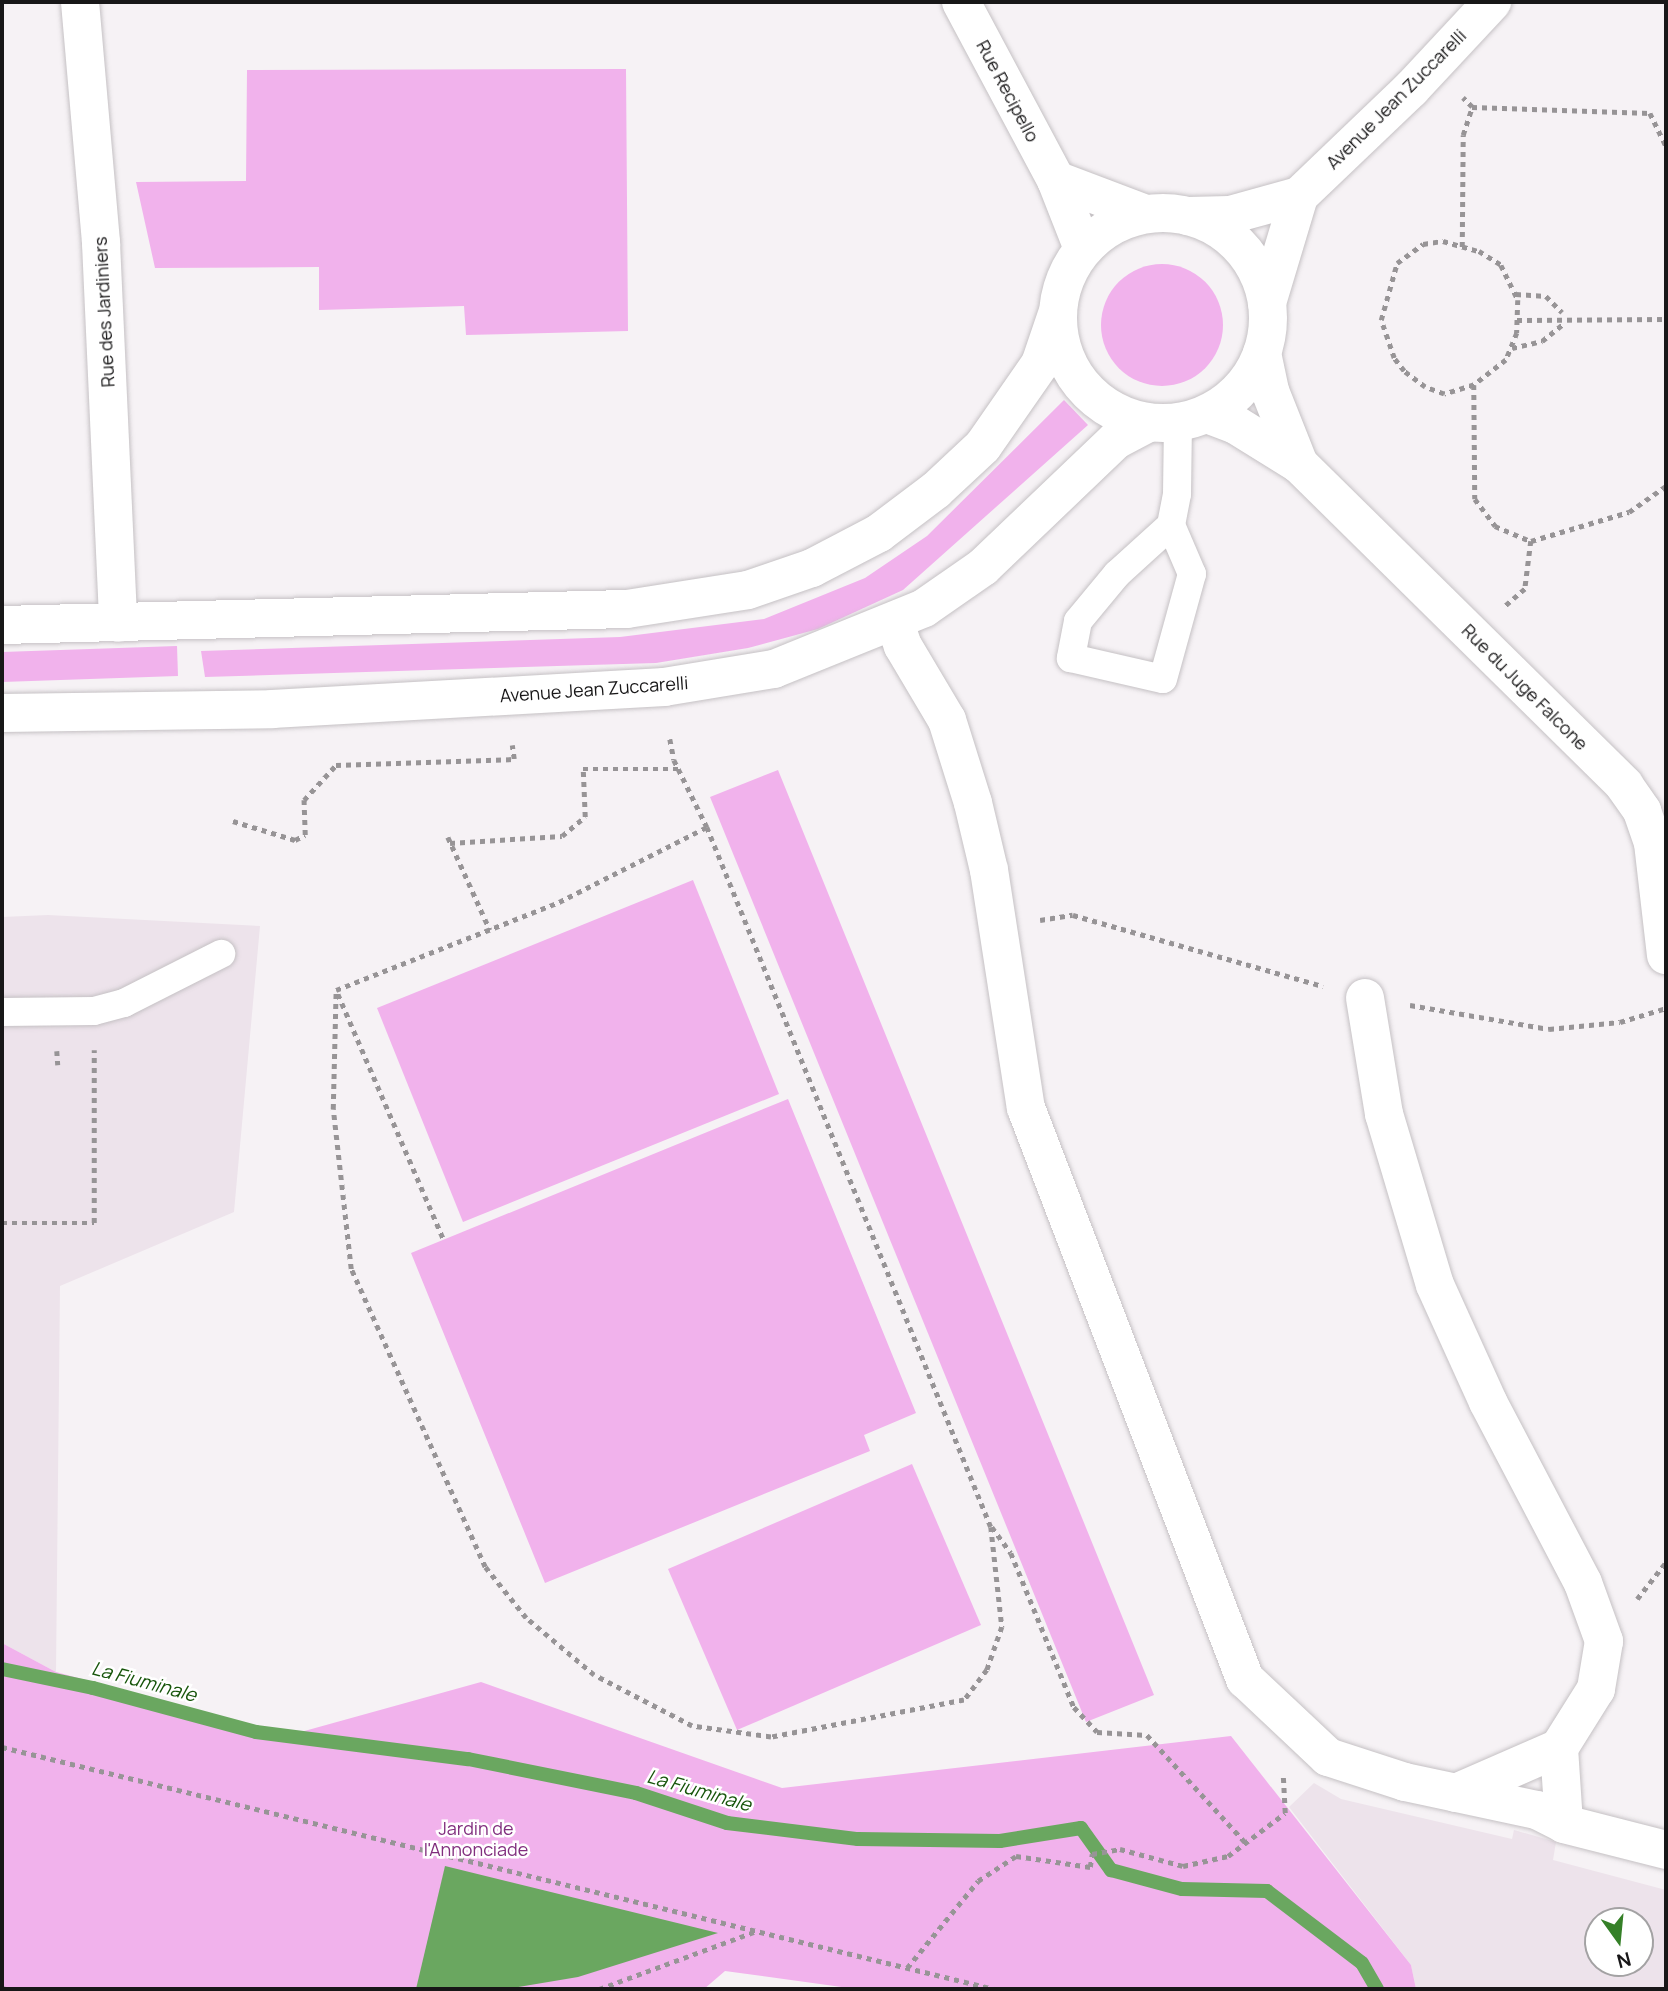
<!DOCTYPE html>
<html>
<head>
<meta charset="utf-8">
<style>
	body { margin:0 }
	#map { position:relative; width:1668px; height:1991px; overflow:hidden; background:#f6f2f5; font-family:Manrope,sans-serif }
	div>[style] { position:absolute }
	.built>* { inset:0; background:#ede3eb }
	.green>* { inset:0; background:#f1b2ec }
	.round { border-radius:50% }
	.water>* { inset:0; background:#6aa760 }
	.stream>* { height:14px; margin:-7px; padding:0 7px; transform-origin:7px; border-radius:7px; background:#6aa760 }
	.path>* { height:4.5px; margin-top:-2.25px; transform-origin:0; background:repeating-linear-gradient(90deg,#979496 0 5px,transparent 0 10px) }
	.roads { filter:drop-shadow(0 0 2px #c5c1c4) drop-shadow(0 0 2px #c5c1c4) }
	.service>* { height:28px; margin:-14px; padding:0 14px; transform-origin:14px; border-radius:14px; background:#fff }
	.minor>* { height:38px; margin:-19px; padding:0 19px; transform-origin:19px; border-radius:19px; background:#fff }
	.secondary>* { height:38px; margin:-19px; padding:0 19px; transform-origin:19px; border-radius:19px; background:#fff }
	.secondary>.ring { margin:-19px; padding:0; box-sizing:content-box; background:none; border:38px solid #fff; border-radius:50% }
	span { translate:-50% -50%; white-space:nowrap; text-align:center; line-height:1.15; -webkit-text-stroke:5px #fff; paint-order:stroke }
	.street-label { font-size:18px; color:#181718 }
	.park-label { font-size:18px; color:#812e7e }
	.water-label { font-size:19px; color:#17550b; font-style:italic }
	.frame { position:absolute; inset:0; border:4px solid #181718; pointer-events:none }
	.north { position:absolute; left:1584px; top:1907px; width:70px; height:70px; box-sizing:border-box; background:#fff; border:2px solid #a3a2a3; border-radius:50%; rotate:165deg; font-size:19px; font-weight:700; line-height:28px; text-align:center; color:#181718 }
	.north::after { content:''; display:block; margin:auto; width:24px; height:32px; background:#358028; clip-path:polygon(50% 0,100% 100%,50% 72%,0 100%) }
</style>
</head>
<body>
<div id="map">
	<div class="built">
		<div style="clip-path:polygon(48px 915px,260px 926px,234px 1212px,60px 1286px,56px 1672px,2px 1643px,2px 917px)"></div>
		<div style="clip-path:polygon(evenodd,1314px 1783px,1341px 1799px,1512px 1839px,1514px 1830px,1556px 1842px,1553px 1860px,1666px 1890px,1666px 1989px,1416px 1989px,1411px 1965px,1289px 1807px,1314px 1783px,1598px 1921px,1640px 1921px,1640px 1963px,1598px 1963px,1598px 1921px)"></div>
	</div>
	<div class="green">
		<div style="clip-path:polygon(626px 69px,628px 331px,466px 335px,464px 306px,319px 310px,319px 267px,155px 268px,136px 182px,246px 181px,247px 70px)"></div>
		<div class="round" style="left:1101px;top:264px;width:122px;height:122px"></div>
		<div style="clip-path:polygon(1064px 400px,1088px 425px,903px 590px,818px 629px,748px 648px,656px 663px,205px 677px,201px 651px,620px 637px,764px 619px,865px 578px,927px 536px)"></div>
		<div style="clip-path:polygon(177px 646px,178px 676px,2px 682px,2px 652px)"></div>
		<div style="clip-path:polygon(778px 770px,1154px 1695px,1086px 1722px,710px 797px)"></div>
		<div style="clip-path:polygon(693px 880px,779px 1094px,463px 1222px,377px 1008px)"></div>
		<div style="clip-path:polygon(788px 1099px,916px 1413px,864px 1435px,870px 1451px,545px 1583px,411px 1253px)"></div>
		<div style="clip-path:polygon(912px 1464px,981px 1625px,737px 1730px,668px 1569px)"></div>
		<div style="clip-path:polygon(2px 1643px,56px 1672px,290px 1735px,481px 1682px,782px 1788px,1231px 1736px,1411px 1965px,1416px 1989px,856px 1989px,725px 1971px,704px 1989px,2px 1989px)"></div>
	</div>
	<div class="water">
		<div style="clip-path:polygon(445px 1866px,718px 1933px,578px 1977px,506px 1989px,416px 1989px)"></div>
	</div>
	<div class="stream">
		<div style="left:2px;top:1669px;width:93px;rotate:11.8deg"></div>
		<div style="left:93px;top:1688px;width:169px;rotate:15.1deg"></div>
		<div style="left:256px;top:1732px;width:214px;rotate:7.3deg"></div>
		<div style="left:468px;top:1759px;width:171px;rotate:11.4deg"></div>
		<div style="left:636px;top:1793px;width:96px;rotate:18.2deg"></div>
		<div style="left:727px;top:1823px;width:132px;rotate:7deg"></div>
		<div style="left:858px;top:1839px;width:142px;rotate:0.8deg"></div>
		<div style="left:1000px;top:1841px;width:82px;rotate:-9.1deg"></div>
		<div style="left:1081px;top:1828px;width:52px;rotate:54.5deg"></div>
		<div style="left:1111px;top:1870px;width:73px;rotate:15deg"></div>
		<div style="left:1182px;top:1889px;width:85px;rotate:1.3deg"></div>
		<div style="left:1267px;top:1891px;width:119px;rotate:37.2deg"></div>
		<div style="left:1362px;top:1963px;width:30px;rotate:60deg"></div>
	</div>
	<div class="path">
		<div style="left:1472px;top:107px;width:178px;rotate:1.9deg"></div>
		<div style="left:1650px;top:113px;width:37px;rotate:64deg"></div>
		<div style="left:1443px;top:241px;width:37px;rotate:16deg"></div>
		<div style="left:1479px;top:251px;width:26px;rotate:32deg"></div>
		<div style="left:1501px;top:265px;width:39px;rotate:64deg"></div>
		<div style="left:1518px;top:300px;width:33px;rotate:92deg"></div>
		<div style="left:1517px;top:333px;width:29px;rotate:112deg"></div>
		<div style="left:1506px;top:360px;width:41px;rotate:142deg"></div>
		<div style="left:1474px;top:385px;width:31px;rotate:163deg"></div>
		<div style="left:1444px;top:394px;width:20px;rotate:-160deg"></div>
		<div style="left:1425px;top:387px;width:26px;rotate:-143deg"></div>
		<div style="left:1404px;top:371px;width:16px;rotate:-128deg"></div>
		<div style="left:1394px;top:358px;width:40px;rotate:-108.9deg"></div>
		<div style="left:1381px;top:320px;width:59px;rotate:-74.3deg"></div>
		<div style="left:1397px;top:263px;width:32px;rotate:-36deg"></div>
		<div style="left:1423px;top:244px;width:20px;rotate:-9deg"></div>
		<div style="left:1462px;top:247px;width:112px;rotate:-89.5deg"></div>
		<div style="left:1463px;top:135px;width:29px;rotate:-72deg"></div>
		<div style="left:1472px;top:107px;width:13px;rotate:-135deg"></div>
		<div style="left:1516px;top:294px;width:30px;rotate:4deg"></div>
		<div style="left:1546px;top:296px;width:23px;rotate:45deg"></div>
		<div style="left:1517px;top:320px;width:149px;rotate:-0.4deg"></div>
		<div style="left:1512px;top:348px;width:31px;rotate:-13deg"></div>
		<div style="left:1542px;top:341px;width:27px;rotate:-39deg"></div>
		<div style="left:1474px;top:385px;width:114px;rotate:89.5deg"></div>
		<div style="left:1475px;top:499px;width:34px;rotate:53deg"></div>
		<div style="left:1495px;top:526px;width:39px;rotate:23deg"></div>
		<div style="left:1531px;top:541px;width:48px;rotate:97.1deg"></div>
		<div style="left:1525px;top:589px;width:28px;rotate:139deg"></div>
		<div style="left:1531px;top:541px;width:102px;rotate:-16.5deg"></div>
		<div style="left:1629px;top:512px;width:45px;rotate:-35.1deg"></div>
		<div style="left:670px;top:739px;width:21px;rotate:79deg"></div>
		<div style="left:674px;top:760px;width:75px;rotate:63.8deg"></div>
		<div style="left:707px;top:827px;width:755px;rotate:67.92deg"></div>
		<div style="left:991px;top:1527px;width:101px;rotate:83.7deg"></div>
		<div style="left:1002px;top:1627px;width:46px;rotate:109.2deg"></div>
		<div style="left:987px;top:1670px;width:38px;rotate:127deg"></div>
		<div style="left:964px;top:1700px;width:197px;rotate:169.1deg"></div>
		<div style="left:771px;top:1737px;width:80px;rotate:-172.1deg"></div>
		<div style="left:692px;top:1726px;width:110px;rotate:-152.5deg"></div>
		<div style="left:594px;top:1675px;width:89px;rotate:-140deg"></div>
		<div style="left:526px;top:1618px;width:65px;rotate:-128.8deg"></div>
		<div style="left:485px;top:1567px;width:327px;rotate:-114.2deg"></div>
		<div style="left:351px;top:1269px;width:161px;rotate:-96.4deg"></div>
		<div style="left:333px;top:1109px;width:119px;rotate:-88.6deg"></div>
		<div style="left:336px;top:990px;width:240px;rotate:-21.5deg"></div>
		<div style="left:559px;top:902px;width:166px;rotate:-26.9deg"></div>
		<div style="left:233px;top:821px;width:65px;rotate:17deg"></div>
		<div style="left:295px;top:840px;width:11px;rotate:-27deg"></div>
		<div style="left:305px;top:835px;width:35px;rotate:-92deg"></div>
		<div style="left:304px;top:800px;width:47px;rotate:-47.6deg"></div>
		<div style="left:336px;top:765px;width:178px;rotate:-1.9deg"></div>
		<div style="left:514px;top:759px;width:14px;rotate:-98deg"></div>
		<div style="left:448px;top:837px;width:102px;rotate:65.7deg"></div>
		<div style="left:450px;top:843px;width:112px;rotate:-3.6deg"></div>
		<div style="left:562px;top:836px;width:30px;rotate:-40deg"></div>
		<div style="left:585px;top:817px;width:48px;rotate:-92.4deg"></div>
		<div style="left:583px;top:769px;width:96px"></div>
		<div style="left:1040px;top:920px;width:33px;rotate:-9deg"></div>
		<div style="left:1073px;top:915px;width:260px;rotate:15.9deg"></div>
		<div style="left:338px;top:994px;width:268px;rotate:66.7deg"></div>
		<div style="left:1410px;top:1005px;width:141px;rotate:9.8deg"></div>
		<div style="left:1549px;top:1029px;width:71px;rotate:-5.6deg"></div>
		<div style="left:1620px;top:1022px;width:48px;rotate:-16.9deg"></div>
		<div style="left:57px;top:1051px;width:14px;rotate:86deg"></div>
		<div style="left:2px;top:1223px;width:92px"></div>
		<div style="left:94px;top:1223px;width:173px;rotate:-90deg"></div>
		<div style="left:992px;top:1527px;width:32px;rotate:54deg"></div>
		<div style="left:1011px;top:1553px;width:166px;rotate:67.8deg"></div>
		<div style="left:1074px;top:1707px;width:34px;rotate:47deg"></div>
		<div style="left:1097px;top:1732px;width:50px;rotate:3.4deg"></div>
		<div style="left:1147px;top:1735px;width:145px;rotate:47.5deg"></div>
		<div style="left:1637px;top:1599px;width:47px;rotate:-51.9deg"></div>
		<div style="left:2px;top:1747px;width:1021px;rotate:13.71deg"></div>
		<div style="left:907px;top:1968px;width:112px;rotate:-50.8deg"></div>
		<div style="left:978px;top:1881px;width:45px;rotate:-33.3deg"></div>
		<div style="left:1016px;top:1856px;width:75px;rotate:8.5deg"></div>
		<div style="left:1090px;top:1867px;width:13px;rotate:-81deg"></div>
		<div style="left:1092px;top:1854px;width:28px;rotate:-10deg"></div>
		<div style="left:1120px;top:1849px;width:65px;rotate:15.1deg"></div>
		<div style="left:1183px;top:1866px;width:46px;rotate:-12.5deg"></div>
		<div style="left:1228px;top:1856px;width:71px;rotate:-37deg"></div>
		<div style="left:1285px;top:1813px;width:38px;rotate:-93deg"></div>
		<div style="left:2px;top:1988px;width:4px;rotate:14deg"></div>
		<div style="left:599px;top:1989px;width:165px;rotate:-20.2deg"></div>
	</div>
	<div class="roads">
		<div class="service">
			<div style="left:1171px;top:525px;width:73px;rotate:137.8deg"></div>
			<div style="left:1117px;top:574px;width:61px;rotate:129.7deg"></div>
			<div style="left:1078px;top:621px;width:38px;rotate:101deg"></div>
			<div style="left:1071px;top:658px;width:94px;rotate:12.9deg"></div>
			<div style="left:1163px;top:679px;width:109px;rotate:-74.6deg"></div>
			<div style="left:1192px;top:574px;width:53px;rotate:-113.2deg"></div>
			<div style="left:1171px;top:525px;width:32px;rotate:-79deg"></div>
			<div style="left:1177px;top:494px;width:72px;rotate:-89.2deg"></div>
			<div style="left:2px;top:1012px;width:92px;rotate:-0.6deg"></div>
			<div style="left:94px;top:1011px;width:31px;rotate:-15deg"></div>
			<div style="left:124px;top:1003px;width:109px;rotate:-26.8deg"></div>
		</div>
		<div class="minor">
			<div style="left:80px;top:2px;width:242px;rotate:85deg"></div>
			<div style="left:101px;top:243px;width:380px;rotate:87.4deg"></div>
			<div style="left:961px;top:2px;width:202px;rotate:61.9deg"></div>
			<div style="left:1056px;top:180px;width:74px;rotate:68.6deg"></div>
			<div style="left:1056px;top:180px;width:96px;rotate:20.7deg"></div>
			<div style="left:1262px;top:353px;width:39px;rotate:78deg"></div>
			<div style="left:1270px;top:391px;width:79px;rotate:68.3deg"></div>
			<div style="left:1207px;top:414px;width:31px;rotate:21deg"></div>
			<div style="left:1236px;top:425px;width:74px;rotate:31.8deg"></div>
			<div style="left:1299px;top:464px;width:457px;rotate:44.6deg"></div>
			<div style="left:1624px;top:785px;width:32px;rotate:55deg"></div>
			<div style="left:1642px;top:811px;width:34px;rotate:71deg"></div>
			<div style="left:1653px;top:843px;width:113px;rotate:83.4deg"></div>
			<div style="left:895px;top:622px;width:25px;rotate:72deg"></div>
			<div style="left:903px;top:646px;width:86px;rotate:59.3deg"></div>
			<div style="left:947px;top:720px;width:87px;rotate:72.6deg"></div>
			<div style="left:973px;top:803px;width:69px;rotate:76.6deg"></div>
			<div style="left:989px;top:870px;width:241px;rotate:81.2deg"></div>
			<div style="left:1026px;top:1108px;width:612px;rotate:69.02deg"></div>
			<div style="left:1245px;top:1679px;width:114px;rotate:43.2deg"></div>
			<div style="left:1328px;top:1757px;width:81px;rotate:18deg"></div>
			<div style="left:1405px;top:1782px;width:135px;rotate:12deg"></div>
			<div style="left:1537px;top:1810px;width:30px;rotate:27deg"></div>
			<div style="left:1564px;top:1824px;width:105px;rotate:14.3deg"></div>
			<div style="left:1365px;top:998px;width:118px;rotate:80.7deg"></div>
			<div style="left:1384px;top:1114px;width:178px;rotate:73.4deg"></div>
			<div style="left:1435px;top:1285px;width:128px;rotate:65.6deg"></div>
			<div style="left:1488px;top:1402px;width:204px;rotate:62.3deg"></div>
			<div style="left:1583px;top:1583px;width:62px;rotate:70.1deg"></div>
			<div style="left:1604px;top:1641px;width:49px;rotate:99.5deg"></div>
			<div style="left:1596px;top:1689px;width:70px;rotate:122.1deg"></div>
			<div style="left:1456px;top:1793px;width:112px;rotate:-23.6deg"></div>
			<div style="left:1559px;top:1748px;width:76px;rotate:86.2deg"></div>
		</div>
		<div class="secondary">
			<div class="ring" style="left:1058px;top:213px;width:172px;height:172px"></div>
			<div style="left:1188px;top:216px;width:42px;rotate:-1.4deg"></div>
			<div style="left:1230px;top:215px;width:72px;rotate:-15.4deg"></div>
			<div style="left:1267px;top:303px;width:112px;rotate:-73.3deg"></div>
			<div style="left:1299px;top:196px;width:155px;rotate:-43.7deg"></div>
			<div style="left:1411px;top:89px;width:119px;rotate:-47deg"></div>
			<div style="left:2px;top:625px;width:625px;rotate:-1.47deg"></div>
			<div style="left:627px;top:609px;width:122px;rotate:-8.9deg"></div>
			<div style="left:748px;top:590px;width:68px;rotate:-19deg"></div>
			<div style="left:812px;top:568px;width:76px;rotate:-27.6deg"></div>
			<div style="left:879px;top:533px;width:71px;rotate:-37deg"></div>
			<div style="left:936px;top:490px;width:64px;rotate:-43.1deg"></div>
			<div style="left:983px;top:446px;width:100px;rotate:-55.2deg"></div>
			<div style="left:1040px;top:364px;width:53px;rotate:-71.2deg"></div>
			<div style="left:2px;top:713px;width:270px;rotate:-0.8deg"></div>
			<div style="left:272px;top:709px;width:393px;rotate:-3.2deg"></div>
			<div style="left:664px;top:687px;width:111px;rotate:-9.3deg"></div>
			<div style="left:774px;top:669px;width:162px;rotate:-22.1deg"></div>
			<div style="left:924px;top:608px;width:72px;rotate:-34.8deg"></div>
			<div style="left:983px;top:567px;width:184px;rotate:-43.7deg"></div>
			<div style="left:1116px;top:440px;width:36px;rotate:-28deg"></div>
		</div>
	</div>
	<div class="street-label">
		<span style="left:1008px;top:91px;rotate:62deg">Rue Recipello</span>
		<span style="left:1396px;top:99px;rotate:-45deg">Avenue Jean Zuccarelli</span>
		<span style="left:104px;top:312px;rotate:-93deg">Rue des Jardiniers</span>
		<span style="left:1525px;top:687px;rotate:45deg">Rue du Juge Falcone</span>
		<span style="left:594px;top:689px;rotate:-4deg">Avenue Jean Zuccarelli</span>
	</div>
	<div class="park-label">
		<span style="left:476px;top:1839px">Jardin de<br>l'Annonciade</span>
	</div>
	<div class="water-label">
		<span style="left:144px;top:1682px;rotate:15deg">La Fiuminale</span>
		<span style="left:699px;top:1791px;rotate:16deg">La Fiuminale</span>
	</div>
	<div class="frame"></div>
	<div class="north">N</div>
</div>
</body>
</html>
